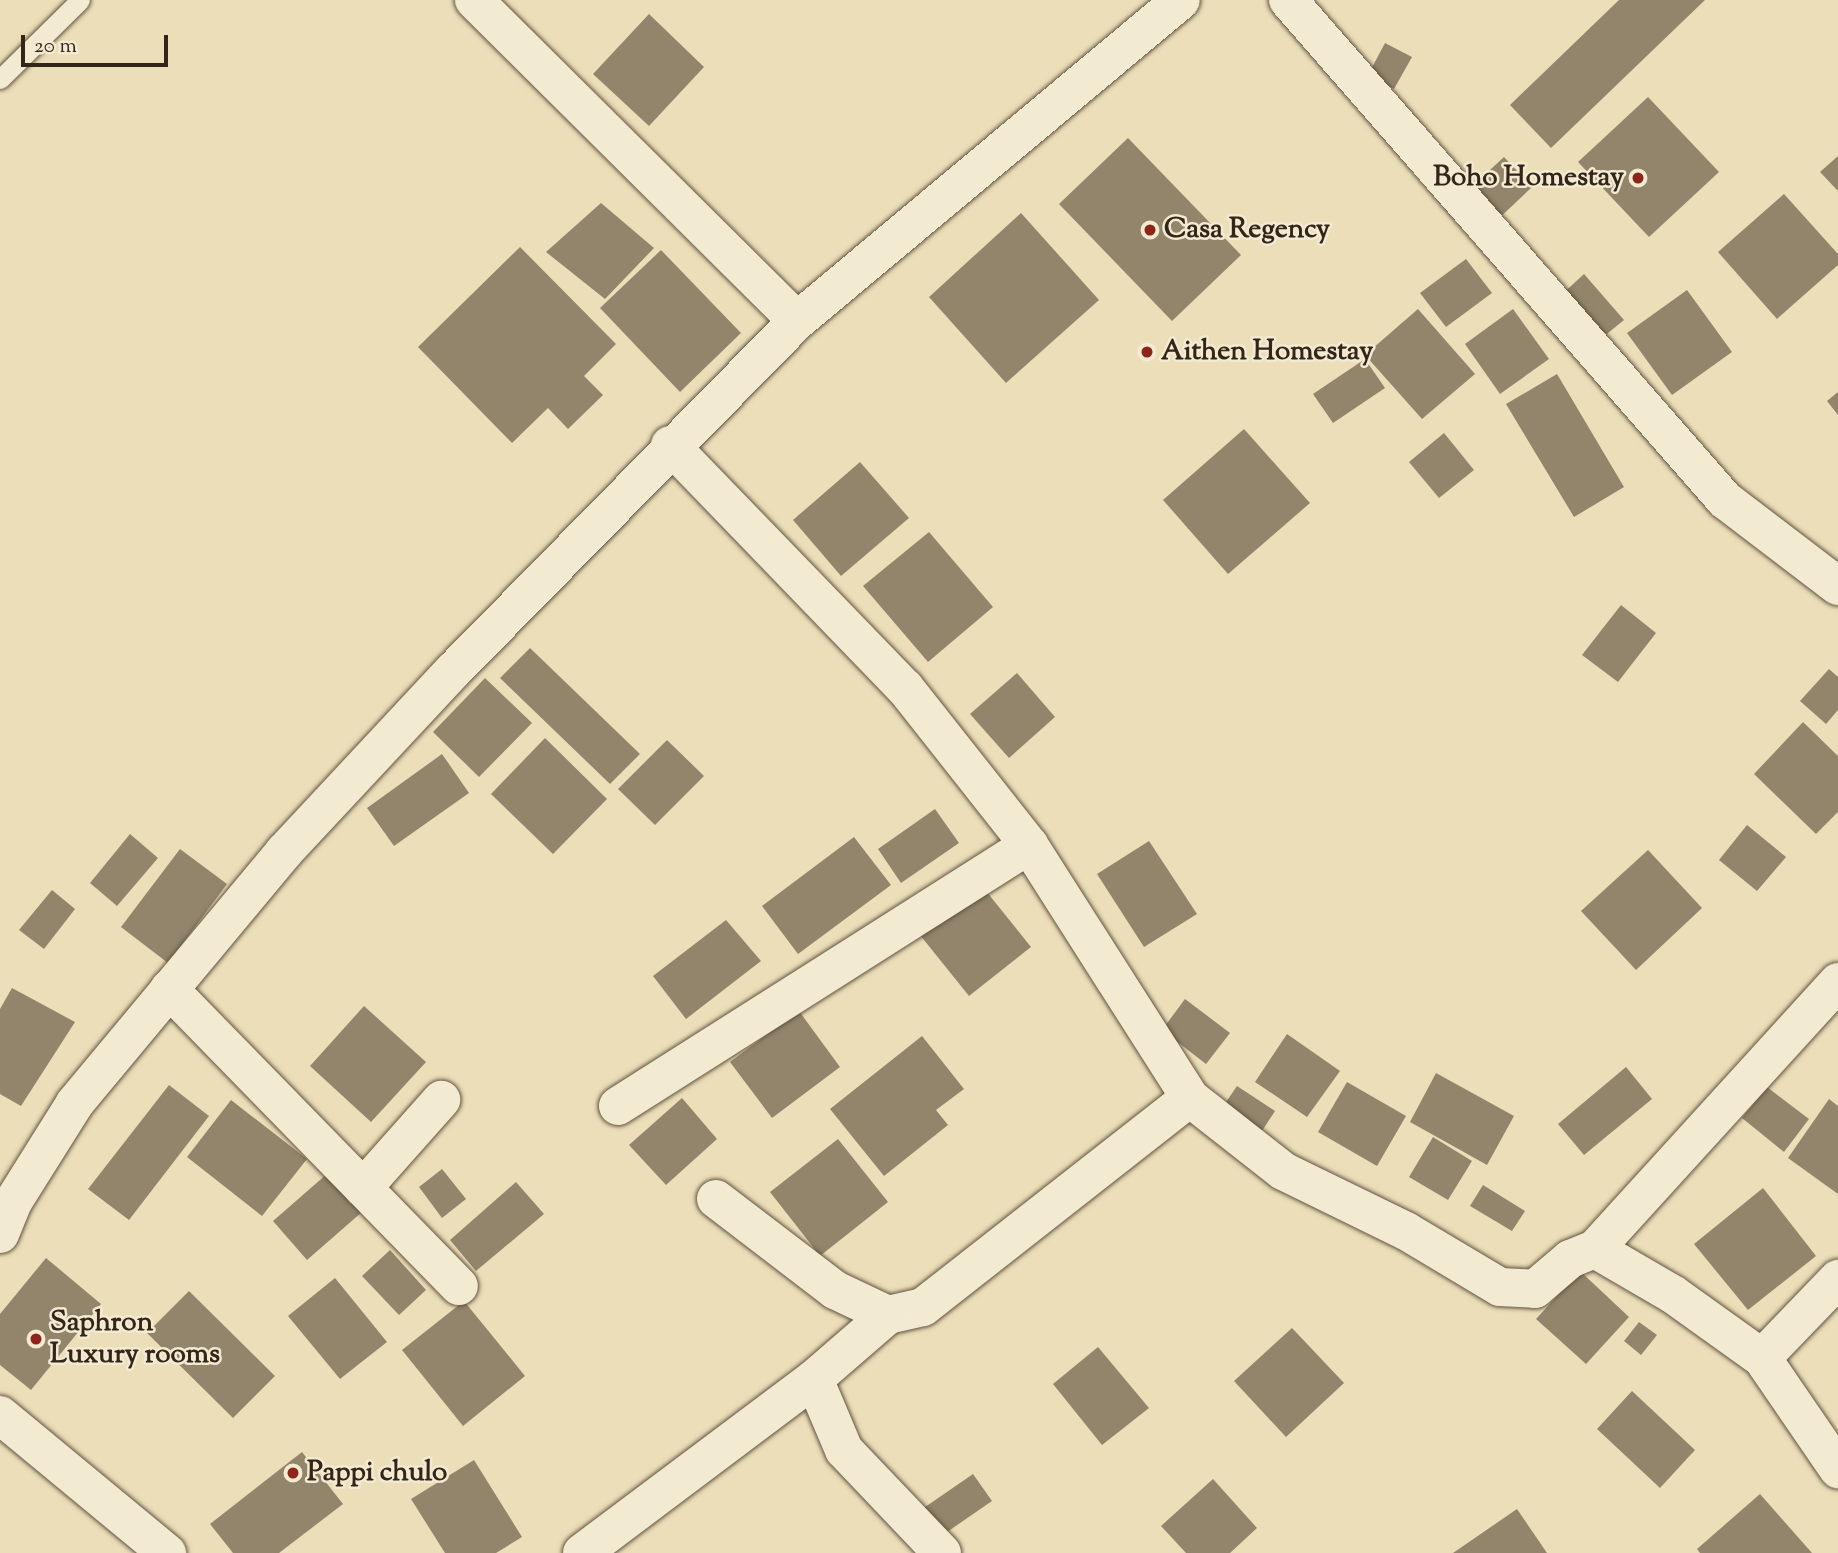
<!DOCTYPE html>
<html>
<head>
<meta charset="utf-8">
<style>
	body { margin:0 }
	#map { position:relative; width:1838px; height:1553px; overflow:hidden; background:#ecdeb9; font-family:"Sorts Mill Goudy",serif }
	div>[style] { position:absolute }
	.building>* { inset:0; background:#93856c }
	.roads { filter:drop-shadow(0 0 2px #615340) drop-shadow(0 0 2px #615340) }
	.lane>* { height:19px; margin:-9.5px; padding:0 9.5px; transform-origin:9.5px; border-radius:9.5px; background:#f3ead2 }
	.street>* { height:38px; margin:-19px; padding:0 19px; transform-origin:19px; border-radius:19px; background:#f3ead2 }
	.secondary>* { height:38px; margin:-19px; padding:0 19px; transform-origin:19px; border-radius:19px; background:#f3ead2 }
	.dots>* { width:19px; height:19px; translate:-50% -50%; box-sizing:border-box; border:4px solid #f3ead2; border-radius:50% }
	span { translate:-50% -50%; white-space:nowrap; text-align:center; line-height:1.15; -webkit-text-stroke:5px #f3ead2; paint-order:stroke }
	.poi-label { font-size:28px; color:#332518; font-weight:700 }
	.right { translate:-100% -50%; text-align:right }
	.left { translate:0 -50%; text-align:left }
	.scale { position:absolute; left:21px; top:35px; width:147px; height:32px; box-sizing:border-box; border:4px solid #332518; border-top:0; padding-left:9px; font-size:21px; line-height:24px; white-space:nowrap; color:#332518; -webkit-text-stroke:5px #f3ead2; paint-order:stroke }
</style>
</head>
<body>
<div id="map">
	<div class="building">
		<div style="clip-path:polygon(1619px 0,1705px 0,1551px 148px,1510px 105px)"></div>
		<div style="clip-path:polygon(649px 14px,704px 67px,649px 126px,593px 74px)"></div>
		<div style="clip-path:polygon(1385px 43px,1412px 57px,1394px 89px,1368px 75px)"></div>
		<div style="clip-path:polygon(1648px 97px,1719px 172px,1649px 237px,1578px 162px)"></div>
		<div style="clip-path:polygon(1128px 138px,1241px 255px,1172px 321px,1059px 204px)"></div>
		<div style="clip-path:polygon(1838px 156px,1838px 191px,1820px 172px)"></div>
		<div style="clip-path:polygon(1504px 157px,1532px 187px,1494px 223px,1466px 192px)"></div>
		<div style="clip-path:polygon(1784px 194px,1838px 254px,1838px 265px,1777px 319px,1718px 252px)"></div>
		<div style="clip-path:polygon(601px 203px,654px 248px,605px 299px,546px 252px)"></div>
		<div style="clip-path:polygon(1021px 213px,1099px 300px,1006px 383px,929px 297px)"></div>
		<div style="clip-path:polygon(520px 247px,616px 344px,584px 376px,603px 395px,568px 429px,548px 408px,512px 443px,418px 347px)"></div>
		<div style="clip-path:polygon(661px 250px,741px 333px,680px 392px,600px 308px)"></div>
		<div style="clip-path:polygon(1466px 259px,1492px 293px,1446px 327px,1420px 293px)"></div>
		<div style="clip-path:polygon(1584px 274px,1624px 320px,1597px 342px,1558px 298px)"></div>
		<div style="clip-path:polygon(1687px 290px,1732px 352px,1672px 395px,1627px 333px)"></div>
		<div style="clip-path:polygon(1418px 309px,1475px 374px,1422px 419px,1365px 355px)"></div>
		<div style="clip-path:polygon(1513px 309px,1549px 359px,1500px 394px,1465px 344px)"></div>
		<div style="clip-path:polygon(1365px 359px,1385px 388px,1333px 423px,1313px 394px)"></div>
		<div style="clip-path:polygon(1557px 374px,1624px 487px,1574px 517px,1506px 404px)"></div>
		<div style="clip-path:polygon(1838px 392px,1838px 415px,1827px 401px)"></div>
		<div style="clip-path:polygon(1244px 429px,1310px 503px,1228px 574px,1163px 500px)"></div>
		<div style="clip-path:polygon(1444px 433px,1474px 470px,1439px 498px,1409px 462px)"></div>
		<div style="clip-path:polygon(860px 462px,909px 518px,841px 576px,793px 520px)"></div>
		<div style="clip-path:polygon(929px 532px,993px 607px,928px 662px,863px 586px)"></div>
		<div style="clip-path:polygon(1621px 605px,1656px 633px,1618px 682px,1582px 655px)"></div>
		<div style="clip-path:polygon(530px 648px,640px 754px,610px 784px,500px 678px)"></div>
		<div style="clip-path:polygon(1829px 669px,1838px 677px,1838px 710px,1826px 724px,1800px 701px)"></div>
		<div style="clip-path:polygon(1017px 673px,1055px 717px,1009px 758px,970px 714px)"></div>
		<div style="clip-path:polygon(485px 678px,532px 723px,479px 777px,433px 732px)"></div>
		<div style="clip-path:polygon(1803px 722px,1838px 756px,1838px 812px,1816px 834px,1754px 774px)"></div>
		<div style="clip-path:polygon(545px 738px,607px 799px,553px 854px,491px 794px)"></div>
		<div style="clip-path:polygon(667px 740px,704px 776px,655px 825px,618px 789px)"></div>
		<div style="clip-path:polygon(442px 754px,469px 793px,394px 846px,367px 808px)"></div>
		<div style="clip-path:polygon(935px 809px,959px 843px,901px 883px,878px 849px)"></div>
		<div style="clip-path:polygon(1747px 825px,1786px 857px,1757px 891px,1719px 860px)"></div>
		<div style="clip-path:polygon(130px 834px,158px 858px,117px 906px,90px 883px)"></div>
		<div style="clip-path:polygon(854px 837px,891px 885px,798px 954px,762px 906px)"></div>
		<div style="clip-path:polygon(1149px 841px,1197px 914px,1144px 947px,1097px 874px)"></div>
		<div style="clip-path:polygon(180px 849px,227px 884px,168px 963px,121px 927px)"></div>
		<div style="clip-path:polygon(1648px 850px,1702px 908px,1636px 970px,1581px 911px)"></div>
		<div style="clip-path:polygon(982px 886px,1031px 947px,969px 996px,920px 935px)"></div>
		<div style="clip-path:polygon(52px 890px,75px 909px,44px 949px,19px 930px)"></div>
		<div style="clip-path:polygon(726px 920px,761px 961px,686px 1019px,653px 976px)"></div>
		<div style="clip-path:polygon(12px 988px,75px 1022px,21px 1106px,0 1094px,0 1009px)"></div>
		<div style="clip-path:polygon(1185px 999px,1230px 1033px,1206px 1064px,1162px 1030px)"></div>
		<div style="clip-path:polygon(364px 1006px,426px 1062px,371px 1122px,310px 1066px)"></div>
		<div style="clip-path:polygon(799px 1011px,840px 1067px,772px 1118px,730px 1062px)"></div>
		<div style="clip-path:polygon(1287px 1034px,1340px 1071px,1307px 1117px,1255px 1082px)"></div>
		<div style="clip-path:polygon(922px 1036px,964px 1089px,936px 1110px,948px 1125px,884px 1176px,830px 1109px)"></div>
		<div style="clip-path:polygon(1626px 1067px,1652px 1099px,1584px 1155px,1558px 1124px)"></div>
		<div style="clip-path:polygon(1436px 1073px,1514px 1116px,1487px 1165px,1410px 1122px)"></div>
		<div style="clip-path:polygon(1347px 1082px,1406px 1116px,1377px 1166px,1318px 1132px)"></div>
		<div style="clip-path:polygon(169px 1085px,209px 1116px,129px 1220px,88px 1189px)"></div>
		<div style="clip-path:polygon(1237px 1086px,1275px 1111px,1260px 1134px,1222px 1108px)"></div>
		<div style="clip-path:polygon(1767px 1087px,1809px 1119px,1784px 1152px,1742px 1118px)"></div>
		<div style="clip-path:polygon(682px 1098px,717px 1139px,666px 1185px,629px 1145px)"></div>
		<div style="clip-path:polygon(1829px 1099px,1838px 1106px,1838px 1194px,1788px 1158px)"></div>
		<div style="clip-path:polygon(231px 1100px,307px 1159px,262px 1216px,187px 1157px)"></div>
		<div style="clip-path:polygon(1433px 1137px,1472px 1161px,1448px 1200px,1409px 1177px)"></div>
		<div style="clip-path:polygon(838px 1139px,888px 1202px,820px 1256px,770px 1192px)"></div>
		<div style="clip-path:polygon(442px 1169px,466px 1199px,442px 1218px,419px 1187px)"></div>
		<div style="clip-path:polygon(328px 1173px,362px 1212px,307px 1260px,273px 1221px)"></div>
		<div style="clip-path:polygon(516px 1182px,544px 1214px,476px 1271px,450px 1240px)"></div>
		<div style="clip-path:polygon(1483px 1185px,1525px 1211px,1512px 1231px,1470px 1206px)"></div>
		<div style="clip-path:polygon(1763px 1188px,1816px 1256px,1748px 1310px,1694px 1244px)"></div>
		<div style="clip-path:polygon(390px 1250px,426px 1290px,399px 1315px,362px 1276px)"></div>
		<div style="clip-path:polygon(46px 1258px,101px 1304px,31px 1390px,0 1365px,0 1314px)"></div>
		<div style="clip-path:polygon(1580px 1271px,1629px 1317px,1586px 1364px,1536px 1319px)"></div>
		<div style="clip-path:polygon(335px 1278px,387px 1342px,340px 1379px,288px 1316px)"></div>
		<div style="clip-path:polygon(189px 1291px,275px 1376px,233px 1418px,147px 1333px)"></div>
		<div style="clip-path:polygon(464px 1301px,525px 1376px,463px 1426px,402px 1350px)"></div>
		<div style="clip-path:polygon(1639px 1322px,1657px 1335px,1641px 1355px,1624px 1341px)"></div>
		<div style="clip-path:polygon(1292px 1328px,1344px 1383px,1286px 1437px,1234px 1381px)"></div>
		<div style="clip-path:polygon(1098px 1347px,1149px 1408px,1102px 1445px,1053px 1384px)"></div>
		<div style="clip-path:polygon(1632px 1391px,1695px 1450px,1660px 1488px,1597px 1429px)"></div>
		<div style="clip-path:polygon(302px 1452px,343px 1504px,279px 1553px,233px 1553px,210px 1524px)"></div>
		<div style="clip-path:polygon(474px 1460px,522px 1537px,496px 1553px,445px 1553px,411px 1499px)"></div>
		<div style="clip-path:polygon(973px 1474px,992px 1501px,934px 1541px,915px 1514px)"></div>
		<div style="clip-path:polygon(1213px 1479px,1257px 1528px,1230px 1553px,1186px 1553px,1161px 1526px)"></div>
		<div style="clip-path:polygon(1760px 1494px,1812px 1553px,1700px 1553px,1697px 1549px)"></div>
		<div style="clip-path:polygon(1517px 1509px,1547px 1553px,1453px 1553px)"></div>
	</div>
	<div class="roads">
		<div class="lane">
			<div style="left:0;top:79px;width:112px;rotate:-44.6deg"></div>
		</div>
		<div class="street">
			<div style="left:1288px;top:0;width:664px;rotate:48.85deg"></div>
			<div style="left:1725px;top:500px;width:142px;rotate:37.3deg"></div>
			<div style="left:670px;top:445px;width:338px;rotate:46deg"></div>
			<div style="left:905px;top:688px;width:200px;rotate:51.7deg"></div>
			<div style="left:1029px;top:845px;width:300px;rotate:57.5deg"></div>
			<div style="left:1190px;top:1098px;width:118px;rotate:38.1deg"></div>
			<div style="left:1283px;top:1171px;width:137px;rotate:26deg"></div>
			<div style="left:1406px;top:1231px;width:109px;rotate:30.8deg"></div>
			<div style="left:1500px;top:1287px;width:35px;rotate:3deg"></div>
			<div style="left:1535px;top:1289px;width:46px;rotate:-40.6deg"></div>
			<div style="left:1570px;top:1259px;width:27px;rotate:-22deg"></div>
			<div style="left:1595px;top:1249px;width:91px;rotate:30.2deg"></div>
			<div style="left:1674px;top:1295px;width:108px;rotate:35.6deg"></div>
			<div style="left:1762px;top:1358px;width:135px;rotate:55.6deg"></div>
			<div style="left:169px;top:989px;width:415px;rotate:45.7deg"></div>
			<div style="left:618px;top:1106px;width:487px;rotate:-32.4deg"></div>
			<div style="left:363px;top:1188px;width:118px;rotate:-48.4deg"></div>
			<div style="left:716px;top:1199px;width:150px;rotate:37.4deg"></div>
			<div style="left:835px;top:1290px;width:59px;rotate:25.3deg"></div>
			<div style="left:888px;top:1315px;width:36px;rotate:-13deg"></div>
			<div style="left:923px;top:1307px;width:339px;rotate:-38.1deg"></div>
			<div style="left:1595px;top:1249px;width:361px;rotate:-47.7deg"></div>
			<div style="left:1762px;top:1358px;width:110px;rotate:-46.1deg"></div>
			<div style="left:814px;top:1379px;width:77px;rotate:67.1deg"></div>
			<div style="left:844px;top:1450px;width:142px;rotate:46.4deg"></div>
			<div style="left:0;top:1415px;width:217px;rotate:39.6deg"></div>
			<div style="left:582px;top:1553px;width:290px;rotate:-36.9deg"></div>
			<div style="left:814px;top:1379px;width:98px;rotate:-40.9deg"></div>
		</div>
		<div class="secondary">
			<div style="left:474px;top:0;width:455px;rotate:44.8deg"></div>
			<div style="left:0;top:1234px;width:35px;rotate:-68deg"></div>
			<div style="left:13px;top:1202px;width:117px;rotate:-57.9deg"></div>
			<div style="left:75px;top:1103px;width:327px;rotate:-50.2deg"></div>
			<div style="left:284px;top:852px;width:248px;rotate:-47deg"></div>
			<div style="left:453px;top:671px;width:491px;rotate:-45.5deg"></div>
			<div style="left:797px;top:321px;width:500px;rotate:-39.89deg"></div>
		</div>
	</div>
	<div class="dots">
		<div style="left:1638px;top:178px;background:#8f2418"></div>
		<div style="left:1150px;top:230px;background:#8f2418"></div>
		<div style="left:1147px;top:352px;background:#8f2418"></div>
		<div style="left:36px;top:1339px;background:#8f2418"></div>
		<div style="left:293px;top:1473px;background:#8f2418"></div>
	</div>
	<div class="poi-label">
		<span class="right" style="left:1624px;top:178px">Boho Homestay</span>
		<span class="left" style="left:1164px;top:230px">Casa Regency</span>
		<span class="left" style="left:1161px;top:352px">Aithen Homestay</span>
		<span class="left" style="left:50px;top:1339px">Saphron<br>Luxury rooms</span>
		<span class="left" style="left:307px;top:1473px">Pappi chulo</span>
	</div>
	<div class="scale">20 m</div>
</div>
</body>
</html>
